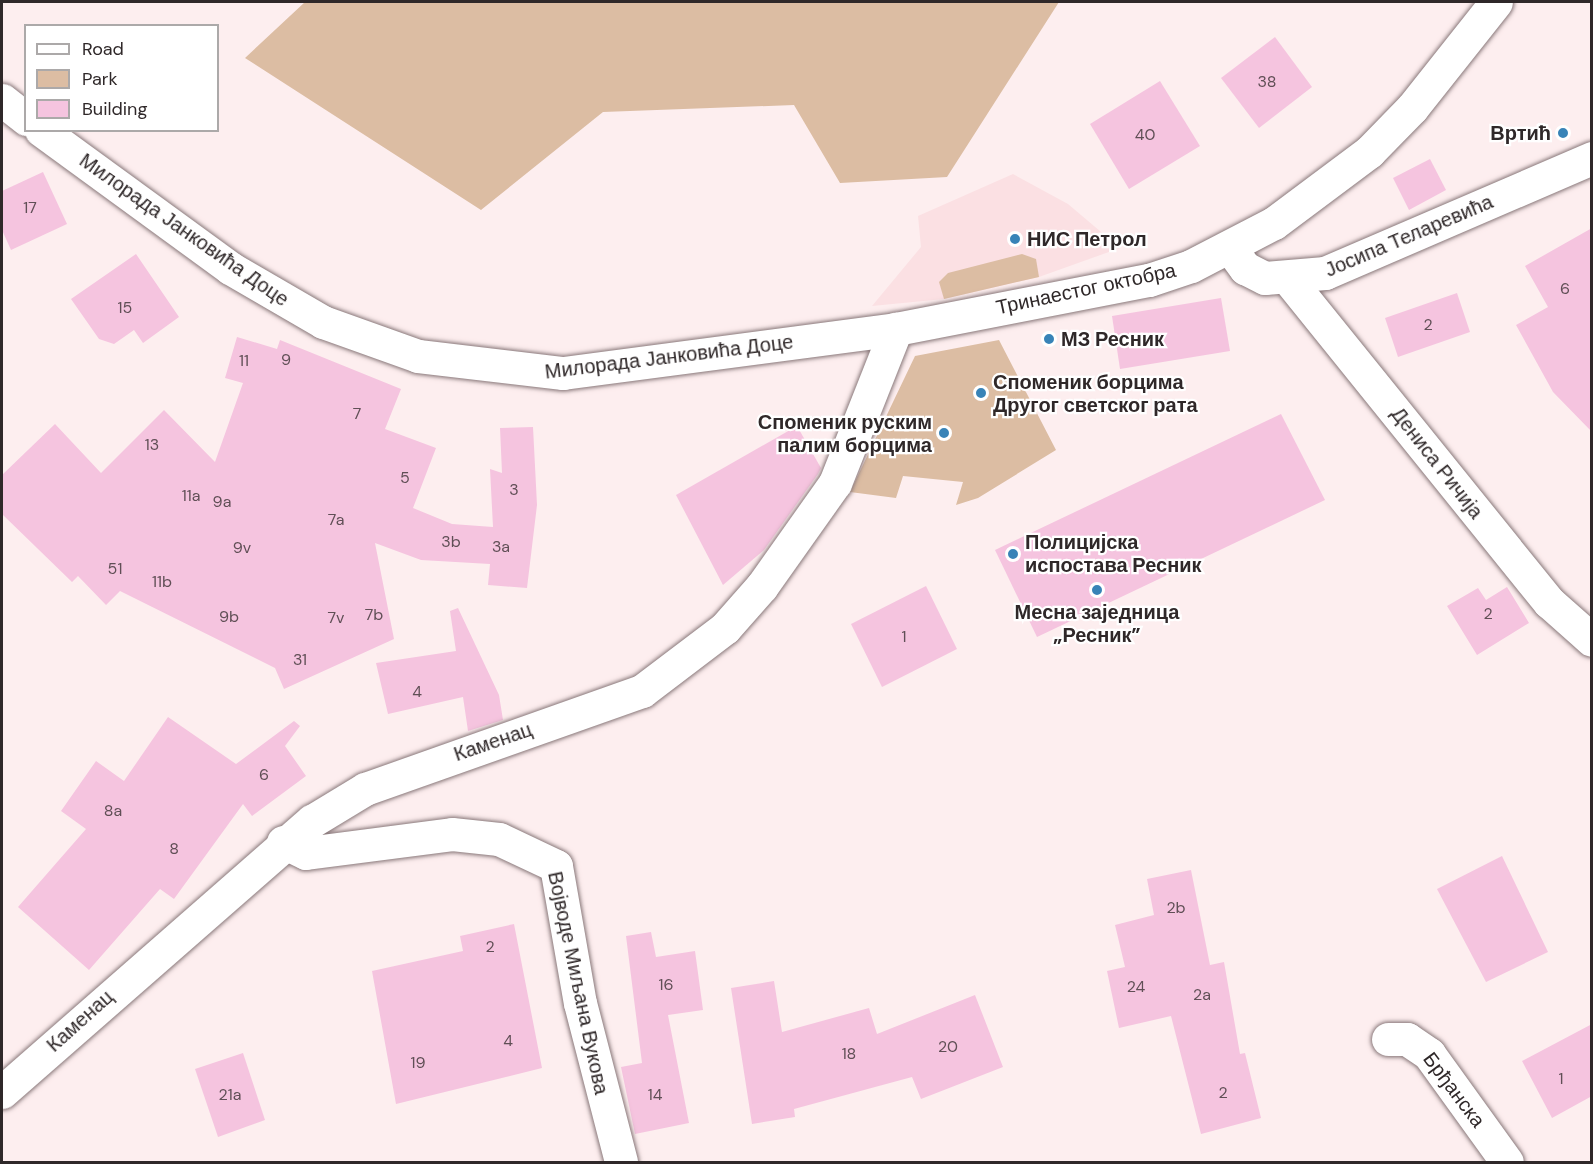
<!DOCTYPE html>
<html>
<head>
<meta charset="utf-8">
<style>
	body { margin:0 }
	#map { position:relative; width:1593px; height:1164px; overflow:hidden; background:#fdeeef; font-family:"DM Sans",sans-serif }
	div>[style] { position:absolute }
	.built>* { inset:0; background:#fbe0e3 }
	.green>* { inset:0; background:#dcbda3 }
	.building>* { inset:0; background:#f5c4df }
	.roads { filter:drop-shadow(0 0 2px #89787a) drop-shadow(0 0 2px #89787a) }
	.minor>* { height:33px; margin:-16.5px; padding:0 16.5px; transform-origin:16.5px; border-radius:16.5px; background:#fff }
	.dots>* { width:16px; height:16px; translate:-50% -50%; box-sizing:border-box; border:3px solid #fff; border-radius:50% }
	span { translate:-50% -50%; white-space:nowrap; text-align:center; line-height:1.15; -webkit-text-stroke:4.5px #fff; paint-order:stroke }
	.number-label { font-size:16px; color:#604f56 }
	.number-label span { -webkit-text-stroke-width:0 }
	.poi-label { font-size:20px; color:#2f2829; font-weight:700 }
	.right { translate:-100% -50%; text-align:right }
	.left { translate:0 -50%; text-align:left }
	.street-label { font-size:20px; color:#2f2829 }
	.frame { position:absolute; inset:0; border:3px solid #2f2829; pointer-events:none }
	.legend { position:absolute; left:24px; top:24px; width:195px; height:108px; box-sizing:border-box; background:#fff; border:2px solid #aca9a9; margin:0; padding:8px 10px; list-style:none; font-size:18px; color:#2f2829 }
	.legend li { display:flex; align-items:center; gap:12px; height:30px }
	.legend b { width:30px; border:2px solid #aca9a9 }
</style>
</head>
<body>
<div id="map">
	<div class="built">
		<div style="clip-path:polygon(1013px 174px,1068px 204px,1120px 248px,1039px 277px,944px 299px,872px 306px,921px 247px,918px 216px)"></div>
	</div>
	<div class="green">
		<div style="clip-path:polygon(305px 2px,1059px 2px,947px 177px,840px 183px,794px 105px,603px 112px,481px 210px,245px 58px)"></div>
		<div style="clip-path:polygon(1022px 254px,1036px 259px,1039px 277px,944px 299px,939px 282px,948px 273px)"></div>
		<div style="clip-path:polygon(999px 340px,1056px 450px,978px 498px,956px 505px,963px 482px,903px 476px,896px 498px,850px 492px,915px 356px)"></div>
	</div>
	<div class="building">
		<div style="clip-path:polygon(1275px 37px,1312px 87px,1259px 128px,1221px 78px)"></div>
		<div style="clip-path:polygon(1160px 81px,1200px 146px,1129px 189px,1090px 124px)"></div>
		<div style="clip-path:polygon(1430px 159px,1446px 190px,1409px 210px,1393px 178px)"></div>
		<div style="clip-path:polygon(43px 172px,67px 224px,11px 250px,2px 230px,2px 191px)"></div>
		<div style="clip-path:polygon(1592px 228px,1592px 432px,1553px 392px,1516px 325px,1548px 307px,1525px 266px)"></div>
		<div style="clip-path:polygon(136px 254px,179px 317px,143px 343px,134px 330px,114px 344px,99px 339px,71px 299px)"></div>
		<div style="clip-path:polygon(1457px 293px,1470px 332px,1398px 357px,1385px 318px)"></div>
		<div style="clip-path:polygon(1221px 298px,1230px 351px,1120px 369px,1112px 316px)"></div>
		<div style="clip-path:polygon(237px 337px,277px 349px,280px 340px,401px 389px,385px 429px,436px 448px,413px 508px,452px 524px,493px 527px,490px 469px,502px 473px,500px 428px,533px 427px,537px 505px,527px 588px,488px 585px,490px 564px,421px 560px,375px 543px,394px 639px,284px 689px,275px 668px,120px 591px,106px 605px,78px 576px,72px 582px,2px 514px,2px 475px,55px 424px,101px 473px,164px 410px,215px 462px,243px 383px,225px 378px)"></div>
		<div style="clip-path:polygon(1281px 414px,1325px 500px,1037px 637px,995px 550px)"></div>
		<div style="clip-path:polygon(797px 426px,821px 468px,818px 474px,764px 550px,723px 585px,676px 495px)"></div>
		<div style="clip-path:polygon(926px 586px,957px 649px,882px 687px,851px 624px)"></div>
		<div style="clip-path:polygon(1507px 587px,1529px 623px,1477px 655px,1447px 606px,1478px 588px,1486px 600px)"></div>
		<div style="clip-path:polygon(458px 608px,499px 695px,503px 720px,468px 731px,463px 697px,388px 714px,376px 663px,456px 651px,450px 611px)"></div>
		<div style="clip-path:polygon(168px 717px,236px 764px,294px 721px,300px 726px,285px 746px,306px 776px,252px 816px,243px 804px,174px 899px,160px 889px,89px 970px,18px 907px,86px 829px,61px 811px,96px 761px,124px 781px)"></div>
		<div style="clip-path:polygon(1502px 856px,1548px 952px,1486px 982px,1437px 889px)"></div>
		<div style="clip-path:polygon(1191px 870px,1210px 965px,1224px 962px,1240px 1054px,1245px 1053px,1261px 1118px,1201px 1134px,1171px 1016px,1119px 1028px,1107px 971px,1125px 967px,1115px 925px,1154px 915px,1147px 879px)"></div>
		<div style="clip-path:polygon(514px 924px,542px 1068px,396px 1104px,372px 971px,463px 951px,460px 936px)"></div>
		<div style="clip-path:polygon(651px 932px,656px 957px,695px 951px,703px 1010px,668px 1015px,689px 1123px,635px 1134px,621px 1067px,642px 1063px,626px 936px)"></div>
		<div style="clip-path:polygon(774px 981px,782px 1032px,869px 1008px,877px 1034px,975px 995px,1003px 1067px,921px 1099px,912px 1077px,794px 1109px,795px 1117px,752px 1124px,731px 988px)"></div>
		<div style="clip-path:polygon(1592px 1024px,1592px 1096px,1552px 1118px,1522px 1061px)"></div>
		<div style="clip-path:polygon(243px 1053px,265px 1120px,218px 1137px,195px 1069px)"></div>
	</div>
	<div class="roads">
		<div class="minor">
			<div style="left:2px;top:100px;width:31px;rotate:38deg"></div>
			<div style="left:41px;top:130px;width:234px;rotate:36.1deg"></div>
			<div style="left:230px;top:268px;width:108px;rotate:30.1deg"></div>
			<div style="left:323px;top:322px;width:101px;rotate:19.7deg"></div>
			<div style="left:418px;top:356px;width:146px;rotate:6.7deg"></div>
			<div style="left:563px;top:373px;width:336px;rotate:-7.5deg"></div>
			<div style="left:896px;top:329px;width:258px;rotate:-11deg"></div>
			<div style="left:1149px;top:280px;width:44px;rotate:-18.4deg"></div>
			<div style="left:1191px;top:266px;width:93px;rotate:-27.4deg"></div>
			<div style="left:1274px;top:223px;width:119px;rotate:-36.8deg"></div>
			<div style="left:1369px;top:152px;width:62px;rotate:-45.7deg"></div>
			<div style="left:1412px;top:108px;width:135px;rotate:-51.6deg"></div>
			<div style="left:1231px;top:249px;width:24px;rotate:54deg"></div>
			<div style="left:1245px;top:268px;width:22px;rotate:27deg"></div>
			<div style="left:1265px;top:278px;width:60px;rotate:-4.8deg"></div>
			<div style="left:1325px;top:273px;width:291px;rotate:-23.3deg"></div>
			<div style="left:1289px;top:280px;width:414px;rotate:51.1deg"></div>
			<div style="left:1549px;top:602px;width:57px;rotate:41.5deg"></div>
			<div style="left:283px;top:842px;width:25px;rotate:26deg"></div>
			<div style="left:306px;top:853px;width:147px;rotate:-7.4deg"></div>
			<div style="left:452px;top:834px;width:47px;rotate:6.1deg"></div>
			<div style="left:499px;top:839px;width:63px;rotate:25.3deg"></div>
			<div style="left:556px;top:866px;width:139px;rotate:80.1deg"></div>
			<div style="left:580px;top:1003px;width:164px;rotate:75.5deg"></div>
			<div style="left:1388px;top:1039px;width:19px"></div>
			<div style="left:1407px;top:1039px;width:27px;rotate:34deg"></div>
			<div style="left:1429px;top:1054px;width:133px;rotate:54.2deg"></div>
			<div style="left:2px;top:1092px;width:412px;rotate:-41.2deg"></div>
			<div style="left:312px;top:821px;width:62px;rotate:-31.1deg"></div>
			<div style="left:365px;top:789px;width:294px;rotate:-19.5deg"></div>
			<div style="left:642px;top:691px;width:104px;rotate:-37.2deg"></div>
			<div style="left:725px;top:628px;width:56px;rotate:-48.6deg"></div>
			<div style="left:762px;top:586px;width:126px;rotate:-54.7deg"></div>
			<div style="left:835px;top:483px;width:166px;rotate:-68.4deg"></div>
		</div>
	</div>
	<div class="dots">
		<div style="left:1563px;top:133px;background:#3883b7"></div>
		<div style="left:1015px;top:239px;background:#3883b7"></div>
		<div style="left:1049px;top:339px;background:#3883b7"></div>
		<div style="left:981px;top:393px;background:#3883b7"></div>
		<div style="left:944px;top:433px;background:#3883b7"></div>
		<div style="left:1013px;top:554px;background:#3883b7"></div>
		<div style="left:1097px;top:590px;background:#3883b7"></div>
	</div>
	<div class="number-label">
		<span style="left:1267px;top:82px">38</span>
		<span style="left:1145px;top:135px">40</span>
		<span style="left:30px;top:208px">17</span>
		<span style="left:1565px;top:289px">6</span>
		<span style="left:125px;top:308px">15</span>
		<span style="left:1428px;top:325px">2</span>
		<span style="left:286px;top:360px">9</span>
		<span style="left:244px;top:361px">11</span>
		<span style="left:357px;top:414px">7</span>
		<span style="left:152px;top:445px">13</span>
		<span style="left:405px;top:478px">5</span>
		<span style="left:514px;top:490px">3</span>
		<span style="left:191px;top:496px">11a</span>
		<span style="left:222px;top:502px">9a</span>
		<span style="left:336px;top:520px">7a</span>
		<span style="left:451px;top:542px">3b</span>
		<span style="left:501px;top:547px">3a</span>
		<span style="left:242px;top:548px">9v</span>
		<span style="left:115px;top:569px">51</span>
		<span style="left:162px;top:582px">11b</span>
		<span style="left:1488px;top:614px">2</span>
		<span style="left:374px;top:615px">7b</span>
		<span style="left:229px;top:617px">9b</span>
		<span style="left:336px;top:618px">7v</span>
		<span style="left:904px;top:637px">1</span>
		<span style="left:300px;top:660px">31</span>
		<span style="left:417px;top:692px">4</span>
		<span style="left:264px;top:775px">6</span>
		<span style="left:113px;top:811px">8a</span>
		<span style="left:174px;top:849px">8</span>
		<span style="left:1176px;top:908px">2b</span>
		<span style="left:490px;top:947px">2</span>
		<span style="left:666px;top:985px">16</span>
		<span style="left:1136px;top:987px">24</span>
		<span style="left:1202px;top:995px">2a</span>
		<span style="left:508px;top:1041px">4</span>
		<span style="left:948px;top:1047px">20</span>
		<span style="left:849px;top:1054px">18</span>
		<span style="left:418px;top:1063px">19</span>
		<span style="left:1561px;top:1079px">1</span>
		<span style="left:1223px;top:1093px">2</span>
		<span style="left:230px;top:1095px">21a</span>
		<span style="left:655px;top:1095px">14</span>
	</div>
	<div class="poi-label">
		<span class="right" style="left:1551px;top:133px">Вртић</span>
		<span class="left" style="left:1027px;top:239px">НИС Петрол</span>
		<span class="left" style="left:1061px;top:339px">МЗ Ресник</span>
		<span class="left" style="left:993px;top:394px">Споменик борцима<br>Другог светског рата</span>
		<span class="right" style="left:932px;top:434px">Споменик руским<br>палим борцима</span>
		<span class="left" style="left:1025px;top:554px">Полицијска<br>испостава Ресник</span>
		<span style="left:1097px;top:624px">Месна заједница<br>„Ресник”</span>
	</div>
	<div class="street-label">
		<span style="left:184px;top:230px;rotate:35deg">Милорада Јанковића Доце</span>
		<span style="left:1409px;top:236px;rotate:-23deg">Јосипа Теларевића</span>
		<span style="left:1086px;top:289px;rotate:-12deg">Тринаестог октобра</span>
		<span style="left:669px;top:357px;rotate:-7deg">Милорада Јанковића Доце</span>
		<span style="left:1437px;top:463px;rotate:52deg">Дениса Ричија</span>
		<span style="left:493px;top:742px;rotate:-19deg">Каменац</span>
		<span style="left:578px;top:983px;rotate:78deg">Војводе Миљана Вукова</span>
		<span style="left:80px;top:1021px;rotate:-42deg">Каменац</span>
		<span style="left:1454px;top:1090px;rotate:53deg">Брђанска</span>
	</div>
	<div class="frame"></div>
	<ul class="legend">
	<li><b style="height:8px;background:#fff"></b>Road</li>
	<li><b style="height:16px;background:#dcbda3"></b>Park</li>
	<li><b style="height:16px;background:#f5c4df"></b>Building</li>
	</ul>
</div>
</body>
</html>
